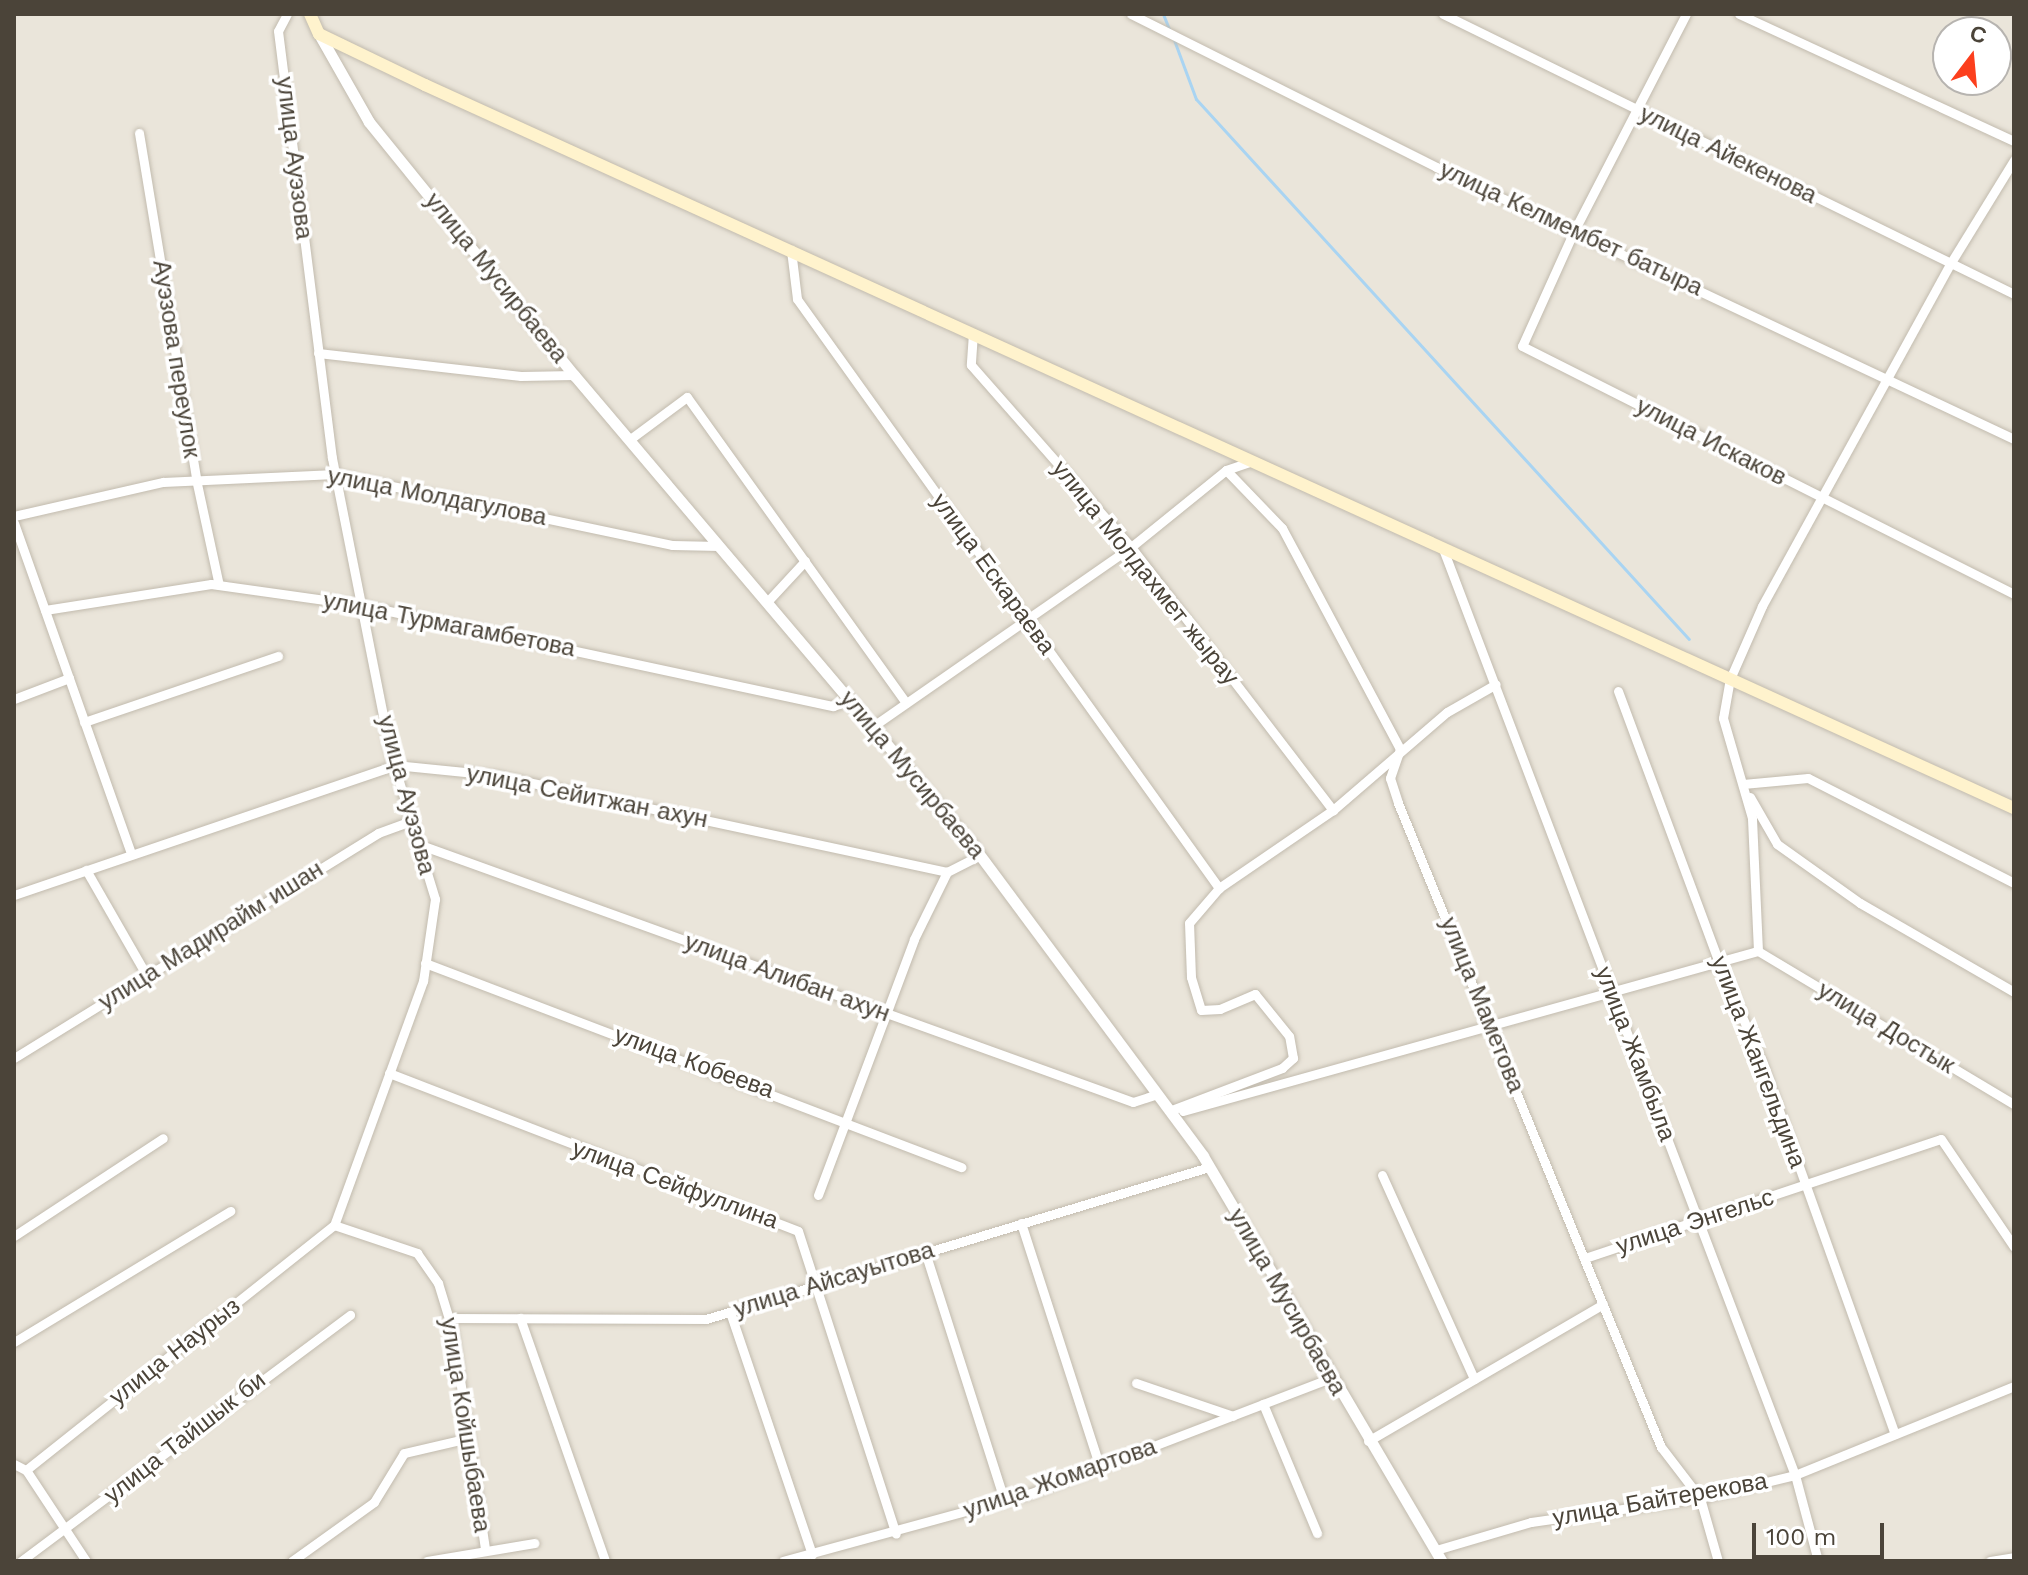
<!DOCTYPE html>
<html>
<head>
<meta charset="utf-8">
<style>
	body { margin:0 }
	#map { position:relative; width:2028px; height:1575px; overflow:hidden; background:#f6f3ec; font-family:"Work Sans",sans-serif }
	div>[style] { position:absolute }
	.residential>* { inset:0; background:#eae5da }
	.stream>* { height:3px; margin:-1.5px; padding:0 1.5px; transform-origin:1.5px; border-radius:1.5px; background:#a9d4f2 }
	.roads { filter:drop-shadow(0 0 2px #c2bbae) drop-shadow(0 0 2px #c2bbae) }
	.minor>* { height:9px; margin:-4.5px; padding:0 4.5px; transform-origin:4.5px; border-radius:4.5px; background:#fff }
	.tertiary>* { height:11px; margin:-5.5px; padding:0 5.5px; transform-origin:5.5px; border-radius:5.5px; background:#fff }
	.secondary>* { height:12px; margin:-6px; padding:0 6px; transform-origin:6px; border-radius:6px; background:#fff3cd }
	span { translate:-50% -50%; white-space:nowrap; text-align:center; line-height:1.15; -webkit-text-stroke:7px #fff; paint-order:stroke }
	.street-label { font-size:24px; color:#4b4439 }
	.frame { position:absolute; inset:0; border:16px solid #4b4439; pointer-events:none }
	.north { position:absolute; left:1932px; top:16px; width:80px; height:80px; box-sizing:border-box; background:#fff; border:2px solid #b7b4b0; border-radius:50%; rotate:16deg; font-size:22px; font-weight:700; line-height:32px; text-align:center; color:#4b4439 }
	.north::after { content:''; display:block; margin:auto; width:28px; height:36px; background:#fc3f1d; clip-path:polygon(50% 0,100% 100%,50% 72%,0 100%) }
	.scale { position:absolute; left:1752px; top:1523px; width:132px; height:36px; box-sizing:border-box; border:4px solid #4b4439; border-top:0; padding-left:10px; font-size:24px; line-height:28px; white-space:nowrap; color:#4b4439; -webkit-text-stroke:6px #fff; paint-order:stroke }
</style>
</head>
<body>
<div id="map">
	<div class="residential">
		<div style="clip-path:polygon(evenodd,14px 14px,2014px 14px,2014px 1561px,14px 1561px,14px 14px,1948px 32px,1996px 32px,1996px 80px,1948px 80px,1948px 32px)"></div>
	</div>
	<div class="stream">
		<div style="left:1163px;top:14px;width:16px;rotate:68deg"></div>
		<div style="left:1174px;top:40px;width:63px;rotate:69.6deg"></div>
		<div style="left:1196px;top:99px;width:731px;rotate:47.61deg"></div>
	</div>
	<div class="roads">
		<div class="minor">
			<div style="left:287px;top:14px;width:19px;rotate:118deg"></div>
			<div style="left:278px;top:31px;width:430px;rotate:82.8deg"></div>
			<div style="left:332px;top:458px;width:303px;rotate:78.8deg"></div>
			<div style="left:391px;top:755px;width:151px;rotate:73deg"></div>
			<div style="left:435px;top:899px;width:83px;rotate:98.3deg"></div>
			<div style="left:423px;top:981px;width:260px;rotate:110deg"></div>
			<div style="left:1131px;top:14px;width:341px;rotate:26.6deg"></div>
			<div style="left:1436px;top:167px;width:639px;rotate:25.2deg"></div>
			<div style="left:1443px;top:14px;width:636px;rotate:26.12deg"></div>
			<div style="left:1686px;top:14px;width:244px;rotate:117.3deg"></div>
			<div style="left:1574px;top:231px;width:126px;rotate:114.3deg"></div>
			<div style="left:1522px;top:346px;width:551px;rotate:26.75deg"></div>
			<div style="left:1739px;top:14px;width:303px;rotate:24.8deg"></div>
			<div style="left:139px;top:133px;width:351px;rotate:80.6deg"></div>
			<div style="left:196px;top:479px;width:108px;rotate:77.8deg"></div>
			<div style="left:791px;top:250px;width:49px;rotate:83deg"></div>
			<div style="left:797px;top:299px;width:725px;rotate:54.38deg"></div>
			<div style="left:973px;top:333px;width:32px;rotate:94deg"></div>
			<div style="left:971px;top:365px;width:242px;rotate:48.7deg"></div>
			<div style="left:1131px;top:547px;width:332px;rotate:52.5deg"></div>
			<div style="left:318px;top:353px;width:204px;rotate:6.5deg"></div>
			<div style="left:521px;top:376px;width:53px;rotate:-1.1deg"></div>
			<div style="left:629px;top:440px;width:72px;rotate:-36.6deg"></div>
			<div style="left:687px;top:397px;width:376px;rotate:54.4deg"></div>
			<div style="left:1226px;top:470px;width:81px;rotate:46deg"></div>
			<div style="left:1282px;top:528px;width:251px;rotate:61.9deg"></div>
			<div style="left:1400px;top:749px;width:31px;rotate:109deg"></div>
			<div style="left:1390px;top:778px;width:26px;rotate:72deg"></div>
			<div style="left:1398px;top:803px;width:696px;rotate:67.79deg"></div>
			<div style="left:1661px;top:1447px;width:64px;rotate:52.6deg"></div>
			<div style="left:1700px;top:1498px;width:66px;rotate:74.1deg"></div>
			<div style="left:14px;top:516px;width:153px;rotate:-12.9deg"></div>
			<div style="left:163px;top:482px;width:172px;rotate:-2.7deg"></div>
			<div style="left:335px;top:474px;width:344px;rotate:11.9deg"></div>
			<div style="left:672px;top:545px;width:47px;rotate:1.2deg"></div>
			<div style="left:14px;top:523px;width:351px;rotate:70.5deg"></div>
			<div style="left:1443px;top:549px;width:991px;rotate:69.19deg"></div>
			<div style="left:1795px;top:1475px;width:89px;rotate:75deg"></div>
			<div style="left:767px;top:602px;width:56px;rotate:-47.2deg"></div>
			<div style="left:45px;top:610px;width:168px;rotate:-8.9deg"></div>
			<div style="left:211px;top:584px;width:151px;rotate:8deg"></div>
			<div style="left:361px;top:605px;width:483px;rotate:12.1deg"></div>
			<div style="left:833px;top:706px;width:18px;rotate:-19deg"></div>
			<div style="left:1618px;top:691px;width:290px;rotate:69.6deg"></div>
			<div style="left:1719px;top:963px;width:109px;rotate:66.7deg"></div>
			<div style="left:1762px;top:1063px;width:394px;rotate:70.3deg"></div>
			<div style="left:14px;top:699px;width:59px;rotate:-20.9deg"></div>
			<div style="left:84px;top:722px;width:205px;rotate:-18.8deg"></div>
			<div style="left:872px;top:727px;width:315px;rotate:-34.8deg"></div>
			<div style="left:1131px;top:547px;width:122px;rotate:-39deg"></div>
			<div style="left:1226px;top:470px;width:28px;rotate:-19deg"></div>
			<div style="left:1743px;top:784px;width:65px;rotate:-5.3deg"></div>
			<div style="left:1808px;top:778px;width:231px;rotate:27deg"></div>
			<div style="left:1750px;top:797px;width:54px;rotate:60.1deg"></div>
			<div style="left:1777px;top:844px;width:102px;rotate:35.4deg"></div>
			<div style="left:1860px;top:903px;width:178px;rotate:30deg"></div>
			<div style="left:418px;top:844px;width:760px;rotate:19.84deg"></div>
			<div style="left:1133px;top:1102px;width:25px;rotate:-18deg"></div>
			<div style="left:86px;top:870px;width:122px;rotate:60.1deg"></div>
			<div style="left:14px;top:895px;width:403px;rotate:-18.8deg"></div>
			<div style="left:395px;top:765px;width:100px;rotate:5.7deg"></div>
			<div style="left:495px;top:775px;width:462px;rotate:12.1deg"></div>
			<div style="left:947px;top:872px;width:37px;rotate:-27deg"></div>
			<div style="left:1758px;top:951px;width:133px;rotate:-92.6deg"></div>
			<div style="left:1752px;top:818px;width:104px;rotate:-106.2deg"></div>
			<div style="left:1723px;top:718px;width:40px;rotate:-80deg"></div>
			<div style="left:1730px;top:679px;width:80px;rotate:-66.3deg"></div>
			<div style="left:1762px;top:606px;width:390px;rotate:-61.2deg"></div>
			<div style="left:1950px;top:264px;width:122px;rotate:-58.4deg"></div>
			<div style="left:1758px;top:951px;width:298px;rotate:30.9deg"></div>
			<div style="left:425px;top:963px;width:574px;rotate:20.84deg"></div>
			<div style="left:14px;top:1058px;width:428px;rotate:-31.7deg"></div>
			<div style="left:378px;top:833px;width:35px;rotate:-20deg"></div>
			<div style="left:389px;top:1073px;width:438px;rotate:21.1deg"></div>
			<div style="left:798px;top:1231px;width:318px;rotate:72.1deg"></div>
			<div style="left:1169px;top:1111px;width:121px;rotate:-20.8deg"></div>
			<div style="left:1282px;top:1068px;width:15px;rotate:-42deg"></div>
			<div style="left:1293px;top:1058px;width:22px;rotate:-100deg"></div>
			<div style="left:1289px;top:1036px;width:54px;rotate:-129deg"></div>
			<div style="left:1255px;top:994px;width:38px;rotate:157deg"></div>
			<div style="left:1220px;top:1009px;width:19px;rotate:177deg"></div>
			<div style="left:1201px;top:1010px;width:34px;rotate:-107deg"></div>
			<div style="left:1191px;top:977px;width:54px;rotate:-92.1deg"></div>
			<div style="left:1189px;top:923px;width:46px;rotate:-49.4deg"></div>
			<div style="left:1219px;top:888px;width:138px;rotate:-34.4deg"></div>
			<div style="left:1333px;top:810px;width:150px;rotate:-40.7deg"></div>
			<div style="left:1447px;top:712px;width:56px;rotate:-29.7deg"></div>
			<div style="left:1183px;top:1111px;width:597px;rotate:-15.55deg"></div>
			<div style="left:1382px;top:1175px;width:224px;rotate:65.7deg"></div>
			<div style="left:818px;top:1195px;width:273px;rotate:-69.4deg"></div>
			<div style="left:914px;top:939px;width:75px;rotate:-63.8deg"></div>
			<div style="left:1021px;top:1223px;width:256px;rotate:72.1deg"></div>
			<div style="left:334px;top:1225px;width:88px;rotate:18.6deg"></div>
			<div style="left:417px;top:1253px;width:37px;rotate:55deg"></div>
			<div style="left:438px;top:1283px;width:51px;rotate:73deg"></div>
			<div style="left:453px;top:1332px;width:218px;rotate:81.6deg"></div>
			<div style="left:14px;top:1236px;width:178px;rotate:-33.3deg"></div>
			<div style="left:925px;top:1252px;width:260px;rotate:72.3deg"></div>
			<div style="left:1585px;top:1258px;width:375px;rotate:-18.5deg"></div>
			<div style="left:1941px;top:1139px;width:130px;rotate:55.9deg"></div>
			<div style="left:730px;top:1312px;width:256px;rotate:71.3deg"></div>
			<div style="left:449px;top:1318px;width:257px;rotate:0.2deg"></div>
			<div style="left:706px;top:1319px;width:525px;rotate:-16.81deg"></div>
			<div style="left:520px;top:1318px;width:257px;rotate:70.7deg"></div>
			<div style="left:14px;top:1342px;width:253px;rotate:-31.2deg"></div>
			<div style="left:1136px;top:1383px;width:102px;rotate:18.8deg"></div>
			<div style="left:1263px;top:1404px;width:140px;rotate:67.3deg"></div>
			<div style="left:1368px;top:1441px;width:272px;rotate:-30.2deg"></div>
			<div style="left:14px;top:1464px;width:13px;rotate:27deg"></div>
			<div style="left:26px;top:1470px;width:394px;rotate:-38.5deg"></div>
			<div style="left:26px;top:1470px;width:109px;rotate:56.6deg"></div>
			<div style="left:1436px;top:1550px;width:99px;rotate:-16.4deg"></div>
			<div style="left:1531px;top:1522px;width:171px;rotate:-8.1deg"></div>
			<div style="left:1700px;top:1498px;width:98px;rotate:-13.6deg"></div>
			<div style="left:1795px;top:1475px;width:236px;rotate:-22.1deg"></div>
			<div style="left:21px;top:1561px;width:411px;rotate:-36.8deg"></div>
			<div style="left:292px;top:1561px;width:101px;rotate:-35.7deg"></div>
			<div style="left:374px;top:1502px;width:57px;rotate:-58.5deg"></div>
			<div style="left:404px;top:1453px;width:67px;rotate:-13deg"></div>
			<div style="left:427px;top:1561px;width:109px;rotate:-9.5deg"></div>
			<div style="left:783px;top:1561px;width:257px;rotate:-15.3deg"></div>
			<div style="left:1031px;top:1493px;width:321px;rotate:-21deg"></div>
			<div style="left:1990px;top:1561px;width:24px;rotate:-9deg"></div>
		</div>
		<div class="tertiary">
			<div style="left:319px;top:34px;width:101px;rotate:60.4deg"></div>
			<div style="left:369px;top:122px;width:326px;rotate:51deg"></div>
			<div style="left:574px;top:375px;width:617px;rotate:49.73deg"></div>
			<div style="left:973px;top:846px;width:386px;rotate:53.4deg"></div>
			<div style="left:1203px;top:1156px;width:470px;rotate:59.5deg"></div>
		</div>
		<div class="secondary">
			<div style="left:310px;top:14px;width:22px;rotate:66deg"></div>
			<div style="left:319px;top:34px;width:118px;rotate:25.7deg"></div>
			<div style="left:425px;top:85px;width:1746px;rotate:24.47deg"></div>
		</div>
	</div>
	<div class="street-label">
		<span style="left:1728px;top:155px;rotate:26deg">улица Айекенова</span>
		<span style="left:294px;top:158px;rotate:83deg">улица Ауэзова</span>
		<span style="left:1571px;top:229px;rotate:25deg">улица Келмембет батыра</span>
		<span style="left:496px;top:278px;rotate:51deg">улица Мусирбаева</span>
		<span style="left:176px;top:359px;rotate:81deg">Ауэзова переулок</span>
		<span style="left:1711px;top:442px;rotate:27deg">улица Искаков</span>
		<span style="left:437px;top:497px;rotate:11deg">улица Молдагулова</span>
		<span style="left:1145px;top:573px;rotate:51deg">улица Молдахмет жырау</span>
		<span style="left:993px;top:574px;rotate:54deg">улица Ескараева</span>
		<span style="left:449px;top:625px;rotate:11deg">улица Турмагамбетова</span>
		<span style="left:912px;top:775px;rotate:50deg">улица Мусирбаева</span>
		<span style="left:406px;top:795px;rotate:75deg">улица Ауэзова</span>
		<span style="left:587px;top:797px;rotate:11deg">улица Сейитжан ахун</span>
		<span style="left:211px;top:936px;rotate:-32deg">улица Мадирайм ишан</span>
		<span style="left:787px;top:978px;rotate:20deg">улица Алибан ахун</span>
		<span style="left:1482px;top:1005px;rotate:68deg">улица Маметова</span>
		<span style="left:1886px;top:1028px;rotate:31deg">улица Достык</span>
		<span style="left:1635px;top:1054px;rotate:69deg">улица Жамбыла</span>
		<span style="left:1758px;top:1062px;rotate:69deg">улица Жангельдина</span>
		<span style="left:694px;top:1063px;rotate:20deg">улица Кобеева</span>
		<span style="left:675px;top:1185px;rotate:20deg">улица Сейфуллина</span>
		<span style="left:1695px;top:1222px;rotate:-18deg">улица Энгельс</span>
		<span style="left:834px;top:1280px;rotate:-17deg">улица Айсауытова</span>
		<span style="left:1287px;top:1302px;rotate:60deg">улица Мусирбаева</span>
		<span style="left:175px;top:1352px;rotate:-38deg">улица Наурыз</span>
		<span style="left:465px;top:1425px;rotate:81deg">улица Койшыбаева</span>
		<span style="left:185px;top:1438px;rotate:-38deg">улица Тайшык би</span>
		<span style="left:1060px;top:1479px;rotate:-19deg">улица Жомартова</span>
		<span style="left:1660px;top:1500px;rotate:-10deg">улица Байтерекова</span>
	</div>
	<div class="frame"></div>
	<div class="north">С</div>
	<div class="scale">100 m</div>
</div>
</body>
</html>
